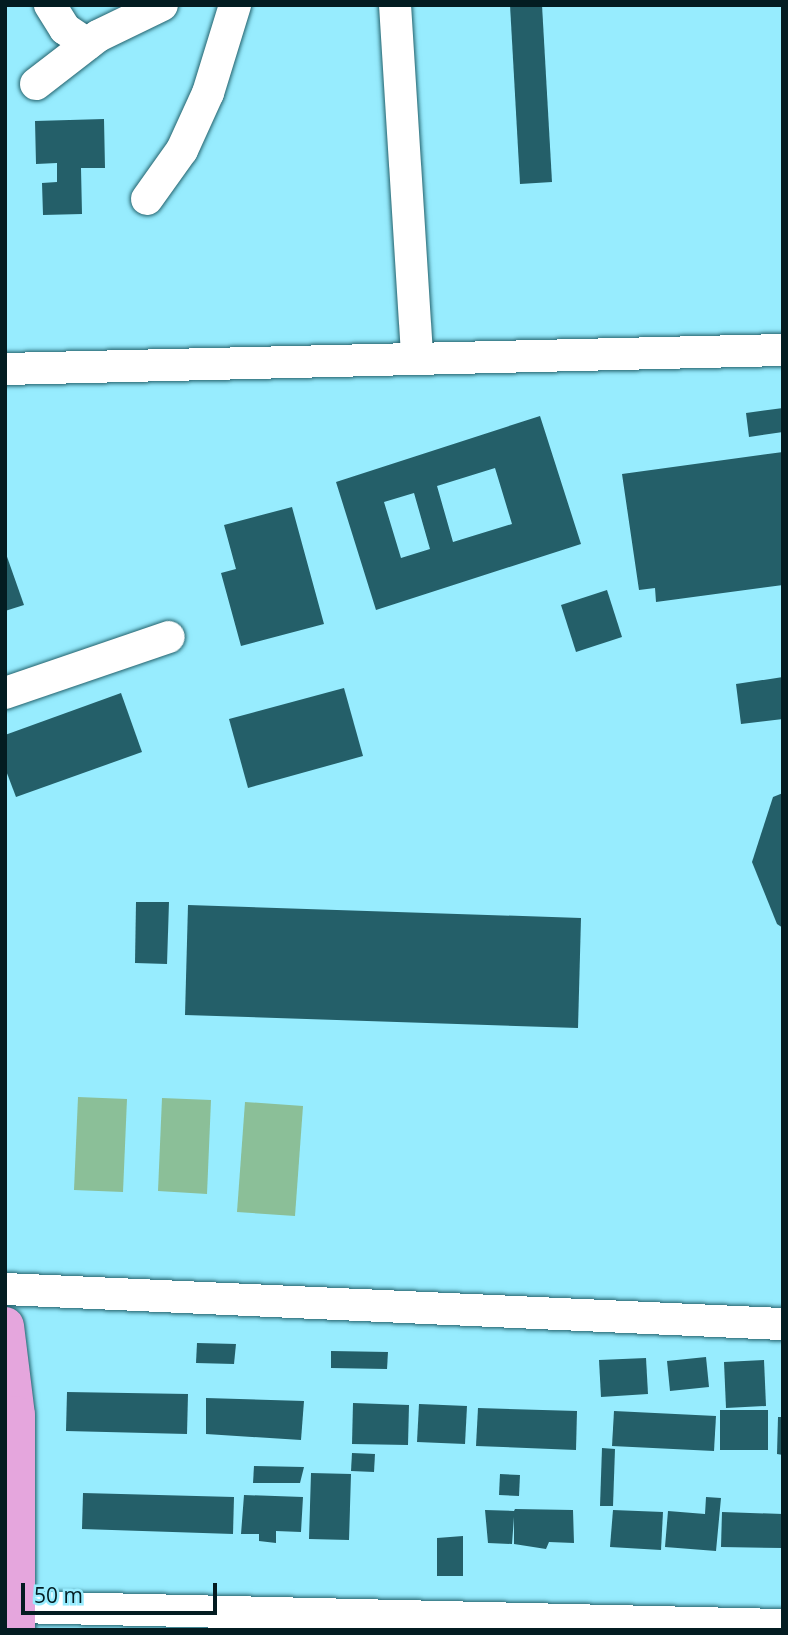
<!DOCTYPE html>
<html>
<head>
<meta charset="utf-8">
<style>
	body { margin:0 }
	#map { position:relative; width:788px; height:1635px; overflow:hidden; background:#97ecfe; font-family:"Open Sans",sans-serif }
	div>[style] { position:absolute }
	.green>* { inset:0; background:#8bbf98 }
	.building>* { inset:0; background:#245f69 }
	.roads { filter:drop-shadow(0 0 2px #23616c) drop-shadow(0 0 2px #23616c) }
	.minor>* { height:32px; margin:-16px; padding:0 16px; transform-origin:16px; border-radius:16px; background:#fff }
	.major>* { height:38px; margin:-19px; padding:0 19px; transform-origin:19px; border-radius:19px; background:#e5a6dd }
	span { translate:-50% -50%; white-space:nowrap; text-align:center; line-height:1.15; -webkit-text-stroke:7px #97ecfe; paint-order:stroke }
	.frame { position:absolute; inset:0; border:7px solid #031c21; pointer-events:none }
	.scale { position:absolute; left:21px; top:1583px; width:196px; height:32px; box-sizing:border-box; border:4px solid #031c21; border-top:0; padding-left:9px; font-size:21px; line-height:24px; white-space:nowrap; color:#031c21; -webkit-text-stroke:5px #97ecfe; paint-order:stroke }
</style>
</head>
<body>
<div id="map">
	<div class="green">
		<div style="clip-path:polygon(78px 1097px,127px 1099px,123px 1192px,74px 1190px)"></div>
		<div style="clip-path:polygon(162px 1098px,211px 1100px,207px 1194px,158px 1191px)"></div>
		<div style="clip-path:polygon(245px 1102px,303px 1106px,295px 1216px,237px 1212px)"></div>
	</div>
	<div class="building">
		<div style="clip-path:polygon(510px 5px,542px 5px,552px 182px,520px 184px)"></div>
		<div style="clip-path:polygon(104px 119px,105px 168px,81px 168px,82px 214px,43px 215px,42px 183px,57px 182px,57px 163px,36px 164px,35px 121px)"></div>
		<div style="clip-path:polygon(783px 408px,783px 432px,749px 437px,746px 413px)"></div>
		<div style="clip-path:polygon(evenodd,540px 416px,581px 544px,376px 610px,336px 482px,540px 416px,495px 468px,512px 524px,453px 542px,437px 486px,495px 468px,540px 416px,414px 493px,430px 549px,401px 558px,384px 502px,414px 493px)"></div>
		<div style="clip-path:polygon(783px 452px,783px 585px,656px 602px,655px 588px,639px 590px,622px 474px)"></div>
		<div style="clip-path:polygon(292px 507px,324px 624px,241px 646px,221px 573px,236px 569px,224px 525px)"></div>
		<div style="clip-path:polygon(5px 551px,24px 605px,5px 611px)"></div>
		<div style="clip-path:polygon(607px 590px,622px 637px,576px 652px,561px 605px)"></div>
		<div style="clip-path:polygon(783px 677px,783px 719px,741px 724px,736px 684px)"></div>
		<div style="clip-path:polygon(344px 688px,363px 756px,248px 788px,229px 719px)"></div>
		<div style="clip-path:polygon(121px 693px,142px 752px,16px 797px,5px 768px,5px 735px)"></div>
		<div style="clip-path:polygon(783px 793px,783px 928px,777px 924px,752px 862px,773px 797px)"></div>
		<div style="clip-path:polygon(136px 902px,169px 902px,167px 964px,135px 963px)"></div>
		<div style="clip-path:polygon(188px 905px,581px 918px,578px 1028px,185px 1015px)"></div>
		<div style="clip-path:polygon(197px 1343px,236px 1344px,234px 1364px,196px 1363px)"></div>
		<div style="clip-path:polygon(331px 1351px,388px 1352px,387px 1369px,331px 1368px)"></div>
		<div style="clip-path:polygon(706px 1357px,709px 1387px,670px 1391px,667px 1361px)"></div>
		<div style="clip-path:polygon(646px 1358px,648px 1394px,601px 1397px,599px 1360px)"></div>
		<div style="clip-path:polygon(764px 1360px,766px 1406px,726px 1408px,724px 1362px)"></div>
		<div style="clip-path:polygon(67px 1392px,188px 1394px,187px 1434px,66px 1431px)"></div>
		<div style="clip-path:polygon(206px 1398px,304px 1401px,301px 1440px,206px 1434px)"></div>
		<div style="clip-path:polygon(353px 1403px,409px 1405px,408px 1445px,352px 1444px)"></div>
		<div style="clip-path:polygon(419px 1404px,467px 1406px,465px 1444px,417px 1442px)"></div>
		<div style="clip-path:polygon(478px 1408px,577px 1411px,576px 1450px,476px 1446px)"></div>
		<div style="clip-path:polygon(720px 1410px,768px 1410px,768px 1450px,720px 1450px)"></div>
		<div style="clip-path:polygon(614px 1411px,716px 1416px,714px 1451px,612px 1446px)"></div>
		<div style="clip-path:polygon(778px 1417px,783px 1417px,783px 1455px,777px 1454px)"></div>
		<div style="clip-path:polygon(602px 1448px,615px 1449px,613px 1506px,600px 1506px)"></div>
		<div style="clip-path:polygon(352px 1453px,375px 1454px,374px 1472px,351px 1471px)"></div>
		<div style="clip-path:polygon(254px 1466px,304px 1467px,300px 1483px,253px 1483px)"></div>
		<div style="clip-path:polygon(311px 1473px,351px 1474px,349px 1540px,309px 1539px)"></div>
		<div style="clip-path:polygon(500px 1474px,520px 1475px,519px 1496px,499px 1495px)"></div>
		<div style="clip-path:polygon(83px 1493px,234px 1497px,233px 1534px,82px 1529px)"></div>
		<div style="clip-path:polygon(244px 1495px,303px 1497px,301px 1532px,276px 1531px,276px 1543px,259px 1541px,259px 1534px,241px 1534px)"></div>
		<div style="clip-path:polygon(706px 1497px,721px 1498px,716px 1551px,665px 1547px,668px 1511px,705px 1514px)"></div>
		<div style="clip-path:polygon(515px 1509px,573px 1510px,574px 1543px,549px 1542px,546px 1549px,514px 1544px,514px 1517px,512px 1544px,488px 1543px,485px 1510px,514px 1511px)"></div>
		<div style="clip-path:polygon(613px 1510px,663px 1512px,661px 1550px,610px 1547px)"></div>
		<div style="clip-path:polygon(722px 1512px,783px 1514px,783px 1548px,721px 1547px)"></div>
		<div style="clip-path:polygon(463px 1536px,463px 1576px,437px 1576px,437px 1538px)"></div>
	</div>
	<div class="roads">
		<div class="minor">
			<div style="left:50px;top:5px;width:28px;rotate:58deg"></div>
			<div style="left:65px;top:29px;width:27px;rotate:34deg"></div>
			<div style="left:395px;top:5px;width:353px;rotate:86.4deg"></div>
			<div style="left:36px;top:84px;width:78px;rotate:-37.7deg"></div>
			<div style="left:98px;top:36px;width:71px;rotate:-25.8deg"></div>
			<div style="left:147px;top:199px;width:60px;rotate:-54.5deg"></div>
			<div style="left:182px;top:150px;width:63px;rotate:-65.5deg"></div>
			<div style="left:208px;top:93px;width:92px;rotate:-72.9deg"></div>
			<div style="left:5px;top:369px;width:778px;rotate:-1.4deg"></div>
			<div style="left:5px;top:693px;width:173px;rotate:-18.9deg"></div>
			<div style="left:5px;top:1289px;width:779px;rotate:2.58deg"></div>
			<div style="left:17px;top:1607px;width:766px;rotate:1.35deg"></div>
		</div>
		<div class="major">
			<div style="left:5px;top:1326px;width:90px;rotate:83deg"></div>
			<div style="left:16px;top:1415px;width:215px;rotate:90deg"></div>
		</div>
	</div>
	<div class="frame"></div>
	<div class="scale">50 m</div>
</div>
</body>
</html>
